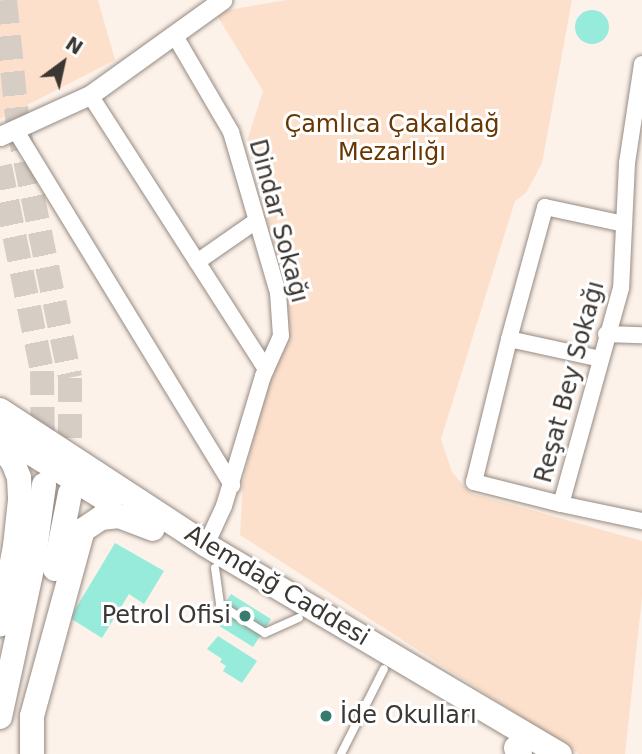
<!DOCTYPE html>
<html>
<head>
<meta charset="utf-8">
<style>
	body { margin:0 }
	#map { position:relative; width:642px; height:754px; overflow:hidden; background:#fdf2e9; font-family:"DejaVu Sans",sans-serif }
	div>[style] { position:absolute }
	.green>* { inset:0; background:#fce0cb }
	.building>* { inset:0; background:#97ebdb }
	.round { border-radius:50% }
	.primary-tunnel>* { height:24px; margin-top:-12px; transform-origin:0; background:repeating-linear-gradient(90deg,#d6cdc5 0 24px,transparent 0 36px) }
	.roads { filter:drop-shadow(0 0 2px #958b84) drop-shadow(0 0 2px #958b84) }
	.service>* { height:8px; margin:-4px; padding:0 4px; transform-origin:4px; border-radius:4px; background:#fff }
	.minor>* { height:16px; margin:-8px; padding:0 8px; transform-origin:8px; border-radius:8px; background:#fff }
	.tertiary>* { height:19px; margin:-9.5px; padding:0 9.5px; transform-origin:9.5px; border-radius:9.5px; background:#fff }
	.primary>* { height:24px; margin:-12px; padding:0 12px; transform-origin:12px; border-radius:12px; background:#fff }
	.dots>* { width:19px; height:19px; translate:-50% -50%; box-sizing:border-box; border:4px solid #fff; border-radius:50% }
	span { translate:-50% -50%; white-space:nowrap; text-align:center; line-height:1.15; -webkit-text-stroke:6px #fff; paint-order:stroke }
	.park-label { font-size:24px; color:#683600 }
	.street-label { font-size:24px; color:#3b3733 }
	.poi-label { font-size:24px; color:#3b3733 }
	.right { translate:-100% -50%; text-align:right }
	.left { translate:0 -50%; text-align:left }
	.north { position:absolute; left:28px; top:28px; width:70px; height:70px; -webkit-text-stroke:5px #fff; paint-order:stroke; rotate:33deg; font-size:19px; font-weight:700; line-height:28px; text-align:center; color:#3b3733 }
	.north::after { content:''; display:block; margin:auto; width:24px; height:32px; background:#3b3733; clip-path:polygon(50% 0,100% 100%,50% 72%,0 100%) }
</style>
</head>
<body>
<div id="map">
	<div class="green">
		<div style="clip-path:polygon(0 0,98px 0,115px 60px,0 119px)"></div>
		<div style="clip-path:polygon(287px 0,572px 0,542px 163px,526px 193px,515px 201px,441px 439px,452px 472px,470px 493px,642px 541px,642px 598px,625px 754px,579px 754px,240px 535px,243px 483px,267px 379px,283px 351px,288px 325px,284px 284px,247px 141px,263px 91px,215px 12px)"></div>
	</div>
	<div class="building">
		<div class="round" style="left:575px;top:10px;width:34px;height:34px"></div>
		<div style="clip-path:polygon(115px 543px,164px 571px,144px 604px,129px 594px,102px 638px,70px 618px)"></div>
		<div style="clip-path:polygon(231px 594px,271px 619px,253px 647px,213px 622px)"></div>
		<div style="clip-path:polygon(218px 636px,257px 661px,242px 683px,223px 671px,226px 666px,220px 662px,222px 659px,207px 649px)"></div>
	</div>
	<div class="primary-tunnel">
		<div style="left:5px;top:0;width:127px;rotate:84.1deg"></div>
		<div style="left:18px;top:126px;width:257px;rotate:78.3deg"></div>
		<div style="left:70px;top:378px;width:97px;rotate:90deg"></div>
		<div style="left:0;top:166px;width:209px;rotate:78.4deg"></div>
		<div style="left:42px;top:371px;width:84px;rotate:89.3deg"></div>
	</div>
	<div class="roads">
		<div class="service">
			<div style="left:215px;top:568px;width:37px;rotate:82deg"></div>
			<div style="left:220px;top:605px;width:53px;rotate:31.9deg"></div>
			<div style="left:265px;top:633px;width:37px;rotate:-24deg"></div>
			<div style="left:341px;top:754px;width:95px;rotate:-63.2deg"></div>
		</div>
		<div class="minor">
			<div style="left:175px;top:36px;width:111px;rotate:59.7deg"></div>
			<div style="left:231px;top:132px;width:168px;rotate:73.7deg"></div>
			<div style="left:278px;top:293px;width:43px;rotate:86deg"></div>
			<div style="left:281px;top:336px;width:44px;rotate:114.2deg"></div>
			<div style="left:263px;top:376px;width:136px;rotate:106.7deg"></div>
			<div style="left:224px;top:506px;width:43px;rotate:114.8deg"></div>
			<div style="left:642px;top:64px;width:100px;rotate:98.6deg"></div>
			<div style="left:627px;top:163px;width:125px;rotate:92.7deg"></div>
			<div style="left:621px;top:288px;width:224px;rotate:105.5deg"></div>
			<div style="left:561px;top:504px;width:83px;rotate:11.9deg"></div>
			<div style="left:90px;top:95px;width:326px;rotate:57.3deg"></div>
			<div style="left:16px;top:131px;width:415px;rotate:58.6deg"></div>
			<div style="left:197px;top:262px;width:72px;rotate:-34.8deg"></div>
			<div style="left:606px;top:334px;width:36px;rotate:2deg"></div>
			<div style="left:509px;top:339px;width:137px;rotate:-74.7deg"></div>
			<div style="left:545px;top:207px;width:81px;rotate:12.1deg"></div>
			<div style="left:561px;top:504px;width:90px;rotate:-165.8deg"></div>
			<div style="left:474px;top:482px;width:147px;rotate:-76.2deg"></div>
			<div style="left:509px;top:339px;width:94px;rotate:12.3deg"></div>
		</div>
		<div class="tertiary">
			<div style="left:0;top:136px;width:99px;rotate:-24.5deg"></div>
			<div style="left:90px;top:95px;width:163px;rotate:-35.7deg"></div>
		</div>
		<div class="primary">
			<div style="left:0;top:410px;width:246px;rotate:33.2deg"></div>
			<div style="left:206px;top:545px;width:411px;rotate:30.6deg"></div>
			<div style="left:0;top:434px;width:129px;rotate:31.7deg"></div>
			<div style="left:0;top:445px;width:21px;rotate:53deg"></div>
			<div style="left:13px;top:462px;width:17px;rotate:69deg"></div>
			<div style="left:19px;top:478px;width:22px;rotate:87deg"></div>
			<div style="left:20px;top:500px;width:46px;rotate:96.2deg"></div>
			<div style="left:15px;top:546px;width:80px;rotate:100.8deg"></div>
			<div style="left:55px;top:569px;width:77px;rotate:-78.8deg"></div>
			<div style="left:0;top:717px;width:156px;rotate:-77.8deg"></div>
			<div style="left:33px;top:565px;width:81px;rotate:-82.2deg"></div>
			<div style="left:516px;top:748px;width:7px;rotate:56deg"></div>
			<div style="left:32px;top:754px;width:38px;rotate:-90deg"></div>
			<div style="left:32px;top:716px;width:193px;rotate:-74.7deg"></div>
			<div style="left:83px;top:530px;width:22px;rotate:-34deg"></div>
			<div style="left:101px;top:518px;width:18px;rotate:-6deg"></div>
			<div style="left:119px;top:516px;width:36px;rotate:21deg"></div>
		</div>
	</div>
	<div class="dots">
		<div style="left:245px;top:616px;background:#377b6f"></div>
		<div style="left:326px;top:716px;background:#377b6f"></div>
	</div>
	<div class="park-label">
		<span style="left:392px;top:139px">Çamlıca Çakaldağ<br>Mezarlığı</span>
	</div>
	<div class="street-label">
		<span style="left:278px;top:221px;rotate:75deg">Dindar Sokağı</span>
		<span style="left:570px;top:382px;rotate:-75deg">Reşat Bey Sokağı</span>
		<span style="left:277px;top:586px;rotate:31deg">Alemdağ Caddesi</span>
	</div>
	<div class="poi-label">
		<span class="right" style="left:231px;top:616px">Petrol Ofisi</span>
		<span class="left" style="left:340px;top:716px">İde Okulları</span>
	</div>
	<div class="north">N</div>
</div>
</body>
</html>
